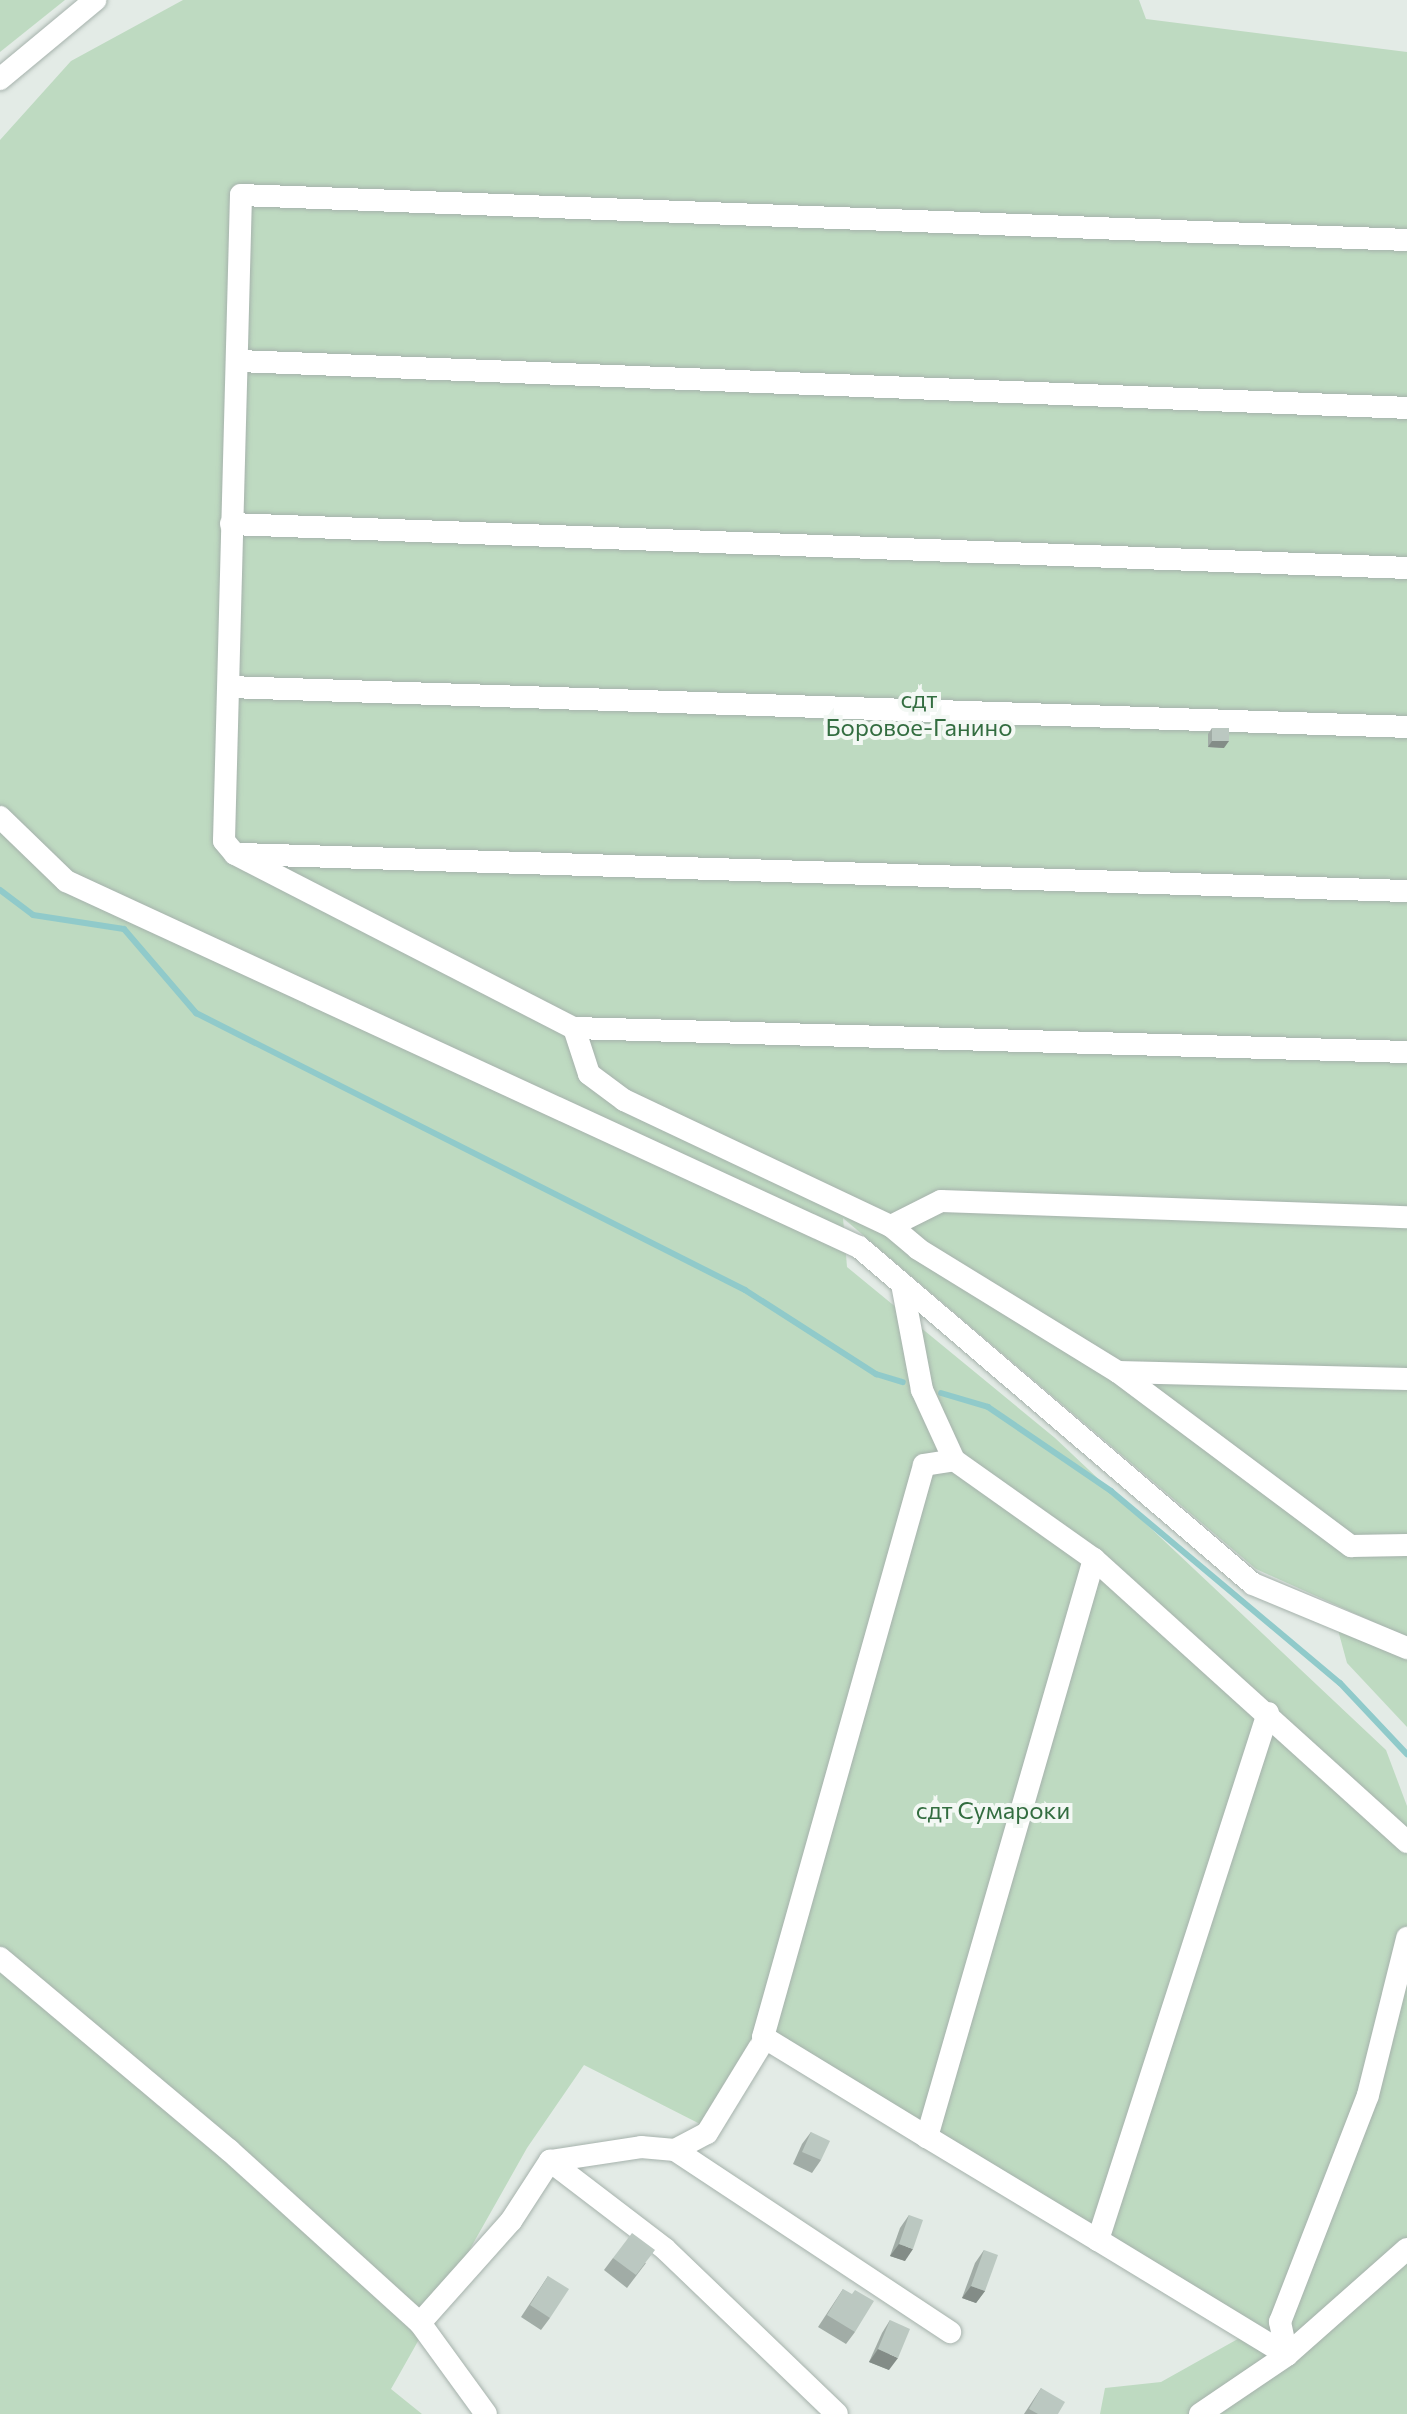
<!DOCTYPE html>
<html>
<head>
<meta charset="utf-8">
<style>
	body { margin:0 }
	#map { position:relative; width:1407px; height:2414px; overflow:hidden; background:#e3ebe6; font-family:Commissioner,sans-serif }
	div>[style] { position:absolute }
	.green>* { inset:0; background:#bedac1 }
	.stream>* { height:6px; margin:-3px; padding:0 3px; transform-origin:3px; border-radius:3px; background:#90caca }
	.roads { filter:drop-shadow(0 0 2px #a6b2ac) drop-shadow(0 0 2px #a6b2ac) }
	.minor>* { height:22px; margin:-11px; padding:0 11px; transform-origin:11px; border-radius:11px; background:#fff }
	.wall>* { inset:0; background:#a1aca6 }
	.shaded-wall>* { inset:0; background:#838c87 }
	.building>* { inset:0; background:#bbc8c1 }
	span { translate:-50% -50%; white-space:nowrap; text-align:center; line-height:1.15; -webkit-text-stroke:8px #f3f8f4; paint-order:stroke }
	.park-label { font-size:24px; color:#336d40 }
</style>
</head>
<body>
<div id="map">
	<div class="green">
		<div style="clip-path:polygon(0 0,65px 0,0 52px)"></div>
		<div style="clip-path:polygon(183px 0,1139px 0,1146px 19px,1407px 52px,1407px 1637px,1256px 1569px,843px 1218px,847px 1267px,1055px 1438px,1386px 1750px,1407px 1806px,1407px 2414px,1100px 2414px,1105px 2388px,1161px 2382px,1261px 2326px,1196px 2298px,764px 2037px,702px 2125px,584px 2065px,527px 2148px,391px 2389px,422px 2414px,0 2414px,0 140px,71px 61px)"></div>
		<div style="clip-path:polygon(1338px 1630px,1407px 1656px,1407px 1727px,1347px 1663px)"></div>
	</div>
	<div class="stream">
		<div style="left:0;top:890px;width:41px;rotate:37.1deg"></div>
		<div style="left:33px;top:915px;width:92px;rotate:8.7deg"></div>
		<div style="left:124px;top:929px;width:111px;rotate:49.4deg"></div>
		<div style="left:196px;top:1013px;width:615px;rotate:26.77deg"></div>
		<div style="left:745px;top:1290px;width:156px;rotate:32.7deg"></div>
		<div style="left:876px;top:1374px;width:28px;rotate:17deg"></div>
		<div style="left:941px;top:1393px;width:49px;rotate:16.6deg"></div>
		<div style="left:988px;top:1407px;width:149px;rotate:34.3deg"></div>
		<div style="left:1111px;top:1491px;width:299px;rotate:40deg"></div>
		<div style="left:1340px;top:1683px;width:98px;rotate:46.7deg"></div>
	</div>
	<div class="roads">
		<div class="minor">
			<div style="left:0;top:79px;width:124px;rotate:-39.7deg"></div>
			<div style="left:1407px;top:240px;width:1167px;rotate:-177.79deg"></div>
			<div style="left:241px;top:195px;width:646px;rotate:91.51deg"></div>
			<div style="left:224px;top:841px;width:17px;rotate:50deg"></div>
			<div style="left:235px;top:854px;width:381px;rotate:27.2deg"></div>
			<div style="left:574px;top:1028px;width:833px;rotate:1.65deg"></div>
			<div style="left:239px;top:361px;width:1169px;rotate:2.3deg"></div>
			<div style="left:231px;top:524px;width:1177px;rotate:2.14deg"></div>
			<div style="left:229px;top:687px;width:1179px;rotate:1.94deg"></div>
			<div style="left:0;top:817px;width:92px;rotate:44.1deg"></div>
			<div style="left:66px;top:881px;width:873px;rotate:24.78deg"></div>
			<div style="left:859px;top:1247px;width:518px;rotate:40.54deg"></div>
			<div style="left:1253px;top:1584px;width:167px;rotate:22.6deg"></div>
			<div style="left:241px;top:854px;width:1167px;rotate:1.82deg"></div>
			<div style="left:574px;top:1028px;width:48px;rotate:71.9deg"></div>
			<div style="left:589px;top:1074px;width:44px;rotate:36.6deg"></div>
			<div style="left:624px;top:1100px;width:295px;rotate:25.3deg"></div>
			<div style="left:891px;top:1226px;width:35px;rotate:40deg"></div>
			<div style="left:918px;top:1249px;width:235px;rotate:31.6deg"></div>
			<div style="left:1118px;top:1372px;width:291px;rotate:36.8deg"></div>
			<div style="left:1351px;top:1546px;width:56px;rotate:-1deg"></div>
			<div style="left:891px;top:1226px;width:56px;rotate:-26.6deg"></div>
			<div style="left:941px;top:1201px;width:466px;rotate:2deg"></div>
			<div style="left:902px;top:1284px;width:108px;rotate:79.3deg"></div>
			<div style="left:922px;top:1390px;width:77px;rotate:65.4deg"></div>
			<div style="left:954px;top:1460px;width:171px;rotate:35.3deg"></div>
			<div style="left:1094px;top:1559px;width:422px;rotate:42.1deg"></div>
			<div style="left:1118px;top:1372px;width:289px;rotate:1.4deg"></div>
			<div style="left:1094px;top:1559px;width:602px;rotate:106.12deg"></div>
			<div style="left:927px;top:2137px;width:200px;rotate:31.1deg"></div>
			<div style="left:1268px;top:1713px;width:554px;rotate:107.88deg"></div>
			<div style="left:1098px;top:2240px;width:221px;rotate:31.3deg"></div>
			<div style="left:1287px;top:2355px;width:34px;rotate:-102deg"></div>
			<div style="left:1280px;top:2322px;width:243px;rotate:-68.8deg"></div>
			<div style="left:1368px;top:2095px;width:162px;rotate:-76deg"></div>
			<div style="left:0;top:1958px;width:299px;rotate:40deg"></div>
			<div style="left:229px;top:2150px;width:258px;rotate:42.2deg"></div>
			<div style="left:420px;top:2323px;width:112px;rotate:54deg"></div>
			<div style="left:927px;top:2137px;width:192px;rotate:-148.6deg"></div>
			<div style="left:763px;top:2037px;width:594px;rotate:-74.28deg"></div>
			<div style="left:924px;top:1465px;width:30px;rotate:-9deg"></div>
			<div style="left:675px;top:2150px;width:330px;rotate:33.5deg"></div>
			<div style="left:550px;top:2161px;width:145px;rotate:37.4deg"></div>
			<div style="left:665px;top:2249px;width:238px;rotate:43.8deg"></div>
			<div style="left:420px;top:2323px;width:137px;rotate:-48.3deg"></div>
			<div style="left:511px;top:2221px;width:72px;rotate:-57deg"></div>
			<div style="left:550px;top:2161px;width:92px;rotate:-8.7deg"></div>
			<div style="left:641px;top:2147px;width:34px;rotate:5deg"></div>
			<div style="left:675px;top:2150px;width:36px;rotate:-28deg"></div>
			<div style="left:707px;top:2133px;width:100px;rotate:-58.5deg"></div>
			<div style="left:1200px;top:2414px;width:105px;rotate:-34.1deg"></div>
			<div style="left:1287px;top:2355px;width:160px;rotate:-41.5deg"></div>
		</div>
	</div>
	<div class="wall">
		<div style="clip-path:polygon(1212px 728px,1224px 748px,1208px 747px,1208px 734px)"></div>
		<div style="clip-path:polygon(811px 2132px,821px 2160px,812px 2173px,793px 2164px,802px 2144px)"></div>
		<div style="clip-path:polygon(909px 2215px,905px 2261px,890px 2256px,900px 2228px)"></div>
		<div style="clip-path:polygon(984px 2250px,985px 2291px,976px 2303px,962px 2298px,975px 2263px)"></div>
		<div style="clip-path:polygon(613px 2258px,646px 2263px,627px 2288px,604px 2270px)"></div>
		<div style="clip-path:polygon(548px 2276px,550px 2318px,541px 2330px,521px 2317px)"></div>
		<div style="clip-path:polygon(843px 2289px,855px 2332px,846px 2344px,818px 2327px)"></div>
		<div style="clip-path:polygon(890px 2320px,889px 2370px,869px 2362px,882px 2333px)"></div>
		<div style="clip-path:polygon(1041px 2388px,1058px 2414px,1024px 2414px)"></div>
	</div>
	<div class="shaded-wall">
		<div style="clip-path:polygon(1212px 741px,1229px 741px,1224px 748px,1208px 747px)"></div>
		<div style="clip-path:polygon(899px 2244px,913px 2249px,905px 2261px,890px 2256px)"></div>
		<div style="clip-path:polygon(971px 2286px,985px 2291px,976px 2303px,962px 2298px)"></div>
		<div style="clip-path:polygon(878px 2349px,898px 2358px,889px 2370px,869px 2362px)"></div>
	</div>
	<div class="building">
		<div style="clip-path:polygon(1212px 728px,1229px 728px,1229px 741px,1212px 741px)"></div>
		<div style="clip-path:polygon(811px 2132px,830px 2141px,821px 2160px,802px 2152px)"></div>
		<div style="clip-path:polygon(909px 2215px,923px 2220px,913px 2249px,899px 2244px)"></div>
		<div style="clip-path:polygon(632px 2233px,655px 2250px,636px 2275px,613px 2258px)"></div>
		<div style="clip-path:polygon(984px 2250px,998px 2255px,985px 2291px,971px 2286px)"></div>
		<div style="clip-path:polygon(548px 2276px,569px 2289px,550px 2318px,530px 2305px)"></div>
		<div style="clip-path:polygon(843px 2289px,852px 2294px,855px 2290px,874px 2301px,855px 2332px,827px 2315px)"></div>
		<div style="clip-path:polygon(890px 2320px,910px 2329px,898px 2358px,878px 2349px)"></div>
		<div style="clip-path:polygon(1041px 2388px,1065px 2402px,1058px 2414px,1038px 2414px,1029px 2409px)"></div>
	</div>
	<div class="park-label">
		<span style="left:919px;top:713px">сдт<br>Боровое-Ганино</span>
		<span style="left:993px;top:1810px">сдт Сумароки</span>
	</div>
</div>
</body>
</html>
